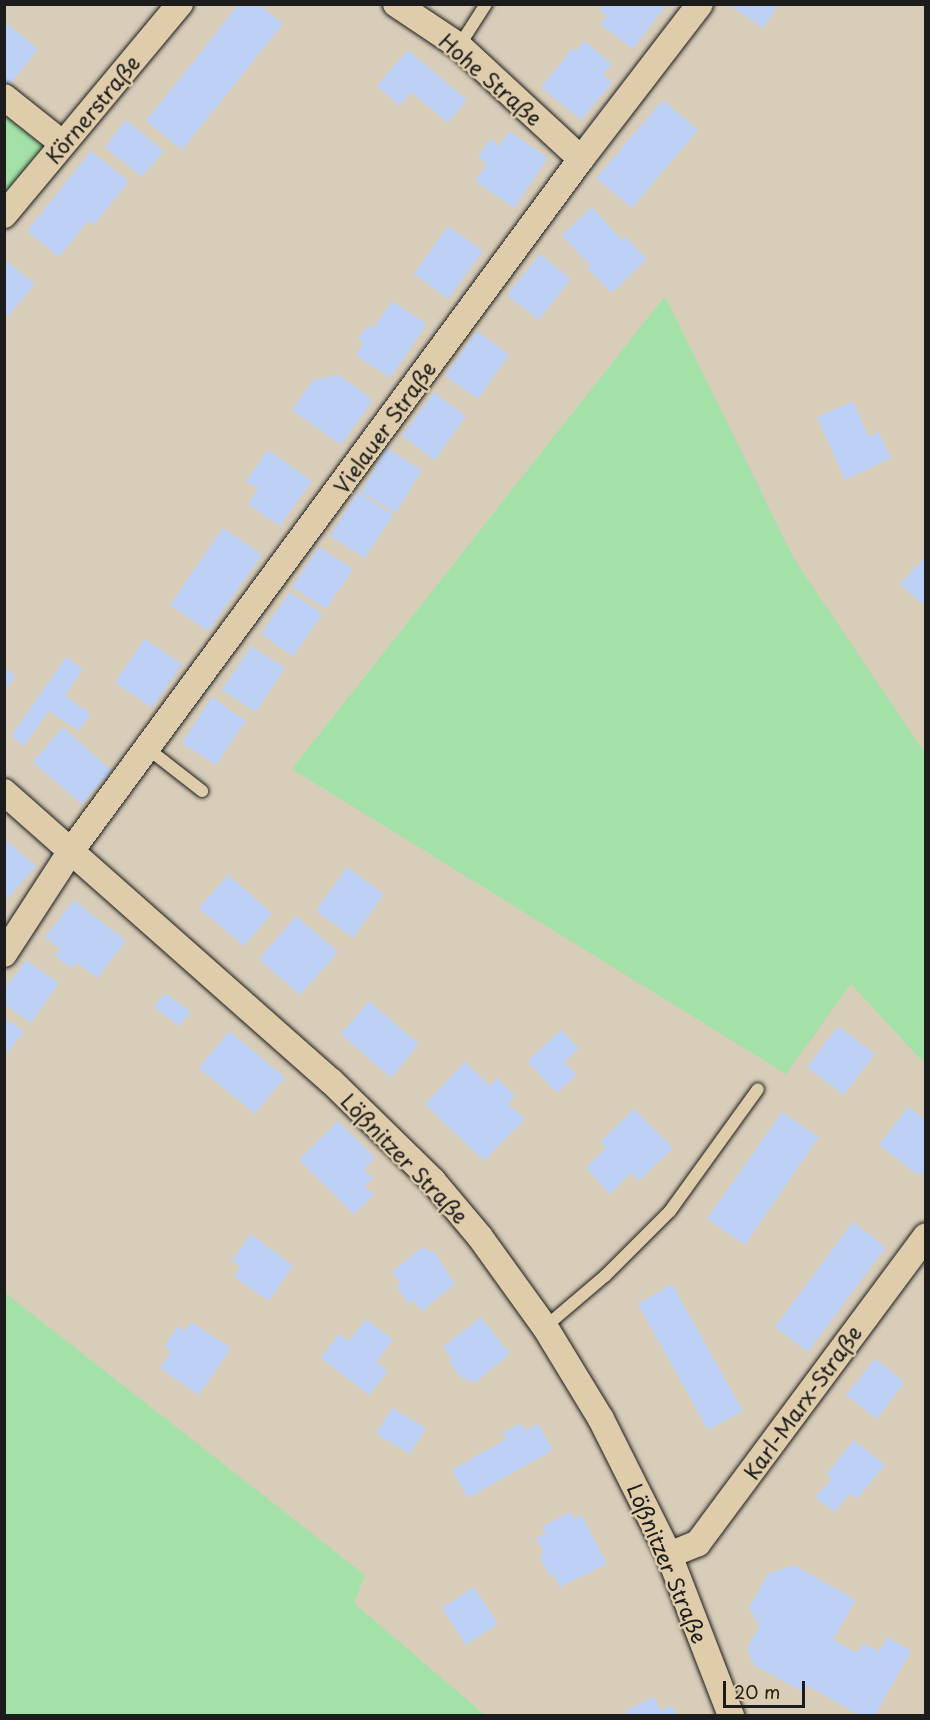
<!DOCTYPE html>
<html>
<head>
<meta charset="utf-8">
<style>
	body { margin:0 }
	#map { position:relative; width:930px; height:1720px; overflow:hidden; background:#d8cdb9; font-family:"Playpen Sans",sans-serif }
	div>[style] { position:absolute }
	.green>* { inset:0; background:#a4e1a8 }
	.building>* { inset:0; background:#bdd1f6 }
	.roads { filter:drop-shadow(0 0 2px #1c1c1c) drop-shadow(0 0 2px #1c1c1c) }
	.service>* { height:12px; margin:-6px; padding:0 6px; transform-origin:6px; border-radius:6px; background:#dfccaa }
	.minor>* { height:26px; margin:-13px; padding:0 13px; transform-origin:13px; border-radius:13px; background:#dfccaa }
	span { translate:-50% -50%; white-space:nowrap; text-align:center; line-height:1.15; -webkit-text-stroke:5px #dfccaa; paint-order:stroke }
	.street-label { font-size:21px; color:#1c1c1c }
	.frame { position:absolute; inset:0; border:6px solid #1c1c1c; pointer-events:none }
	.scale { position:absolute; left:723px; top:1681px; width:82px; height:27px; box-sizing:border-box; border:3px solid #1c1c1c; border-top:0; padding-left:8px; font-size:18px; line-height:21px; white-space:nowrap; color:#1c1c1c; -webkit-text-stroke:4px #dfccaa; paint-order:stroke }
</style>
</head>
<body>
<div id="map">
	<div class="green">
		<div style="clip-path:polygon(5px 112px,45px 144px,46px 152px,5px 208px)"></div>
		<div style="clip-path:polygon(665px 296px,794px 559px,925px 753px,925px 1064px,851px 984px,786px 1074px,292px 769px)"></div>
		<div style="clip-path:polygon(4px 1292px,365px 1575px,354px 1603px,485px 1715px,5px 1715px)"></div>
	</div>
	<div class="building">
		<div style="clip-path:polygon(239px 4px,258px 4px,283px 24px,182px 150px,146px 121px)"></div>
		<div style="clip-path:polygon(604px 4px,664px 4px,666px 6px,633px 49px,600px 24px,607px 16px,600px 10px)"></div>
		<div style="clip-path:polygon(728px 4px,779px 4px,763px 28px)"></div>
		<div style="clip-path:polygon(4px 21px,38px 49px,10px 84px,4px 80px)"></div>
		<div style="clip-path:polygon(584px 41px,612px 64px,603px 75px,612px 83px,581px 120px,541px 87px,573px 48px,576px 51px)"></div>
		<div style="clip-path:polygon(408px 50px,467px 100px,448px 123px,411px 92px,400px 106px,377px 86px)"></div>
		<div style="clip-path:polygon(663px 100px,698px 130px,632px 208px,596px 178px)"></div>
		<div style="clip-path:polygon(126px 120px,164px 151px,142px 177px,105px 147px)"></div>
		<div style="clip-path:polygon(509px 131px,548px 158px,514px 208px,475px 181px,487px 164px,478px 157px,490px 139px,499px 146px)"></div>
		<div style="clip-path:polygon(91px 151px,129px 181px,94px 225px,88px 221px,59px 257px,27px 231px)"></div>
		<div style="clip-path:polygon(592px 207px,622px 240px,625px 236px,647px 259px,612px 293px,587px 268px,590px 265px,562px 235px)"></div>
		<div style="clip-path:polygon(448px 226px,483px 251px,448px 299px,414px 274px)"></div>
		<div style="clip-path:polygon(540px 254px,571px 279px,539px 320px,507px 295px)"></div>
		<div style="clip-path:polygon(4px 259px,35px 284px,4px 321px)"></div>
		<div style="clip-path:polygon(392px 301px,427px 324px,390px 378px,356px 355px,364px 343px,358px 339px,368px 325px,373px 329px)"></div>
		<div style="clip-path:polygon(477px 331px,509px 355px,478px 399px,445px 376px)"></div>
		<div style="clip-path:polygon(339px 375px,373px 400px,341px 445px,292px 410px,313px 380px)"></div>
		<div style="clip-path:polygon(434px 392px,466px 416px,435px 460px,402px 436px)"></div>
		<div style="clip-path:polygon(853px 401px,869px 437px,879px 432px,891px 458px,845px 480px,817px 417px)"></div>
		<div style="clip-path:polygon(387px 448px,422px 470px,396px 513px,361px 492px)"></div>
		<div style="clip-path:polygon(268px 450px,312px 481px,280px 526px,248px 504px,258px 489px,246px 481px)"></div>
		<div style="clip-path:polygon(358px 492px,393px 515px,365px 558px,330px 536px)"></div>
		<div style="clip-path:polygon(223px 528px,262px 555px,208px 631px,170px 605px)"></div>
		<div style="clip-path:polygon(319px 547px,353px 569px,326px 609px,292px 587px)"></div>
		<div style="clip-path:polygon(926px 556px,926px 607px,900px 584px)"></div>
		<div style="clip-path:polygon(290px 592px,323px 614px,293px 656px,261px 634px)"></div>
		<div style="clip-path:polygon(145px 639px,182px 664px,152px 708px,115px 682px)"></div>
		<div style="clip-path:polygon(251px 646px,285px 668px,256px 712px,222px 690px)"></div>
		<div style="clip-path:polygon(66px 657px,83px 669px,65px 696px,91px 714px,79px 731px,49px 711px,24px 746px,11px 736px)"></div>
		<div style="clip-path:polygon(4px 667px,16px 676px,4px 691px)"></div>
		<div style="clip-path:polygon(212px 697px,246px 721px,216px 765px,182px 743px)"></div>
		<div style="clip-path:polygon(63px 727px,111px 770px,82px 804px,33px 762px)"></div>
		<div style="clip-path:polygon(4px 839px,36px 866px,8px 898px,4px 895px)"></div>
		<div style="clip-path:polygon(347px 867px,384px 894px,353px 938px,316px 911px)"></div>
		<div style="clip-path:polygon(228px 875px,272px 913px,244px 946px,199px 908px)"></div>
		<div style="clip-path:polygon(74px 900px,126px 941px,97px 978px,76px 962px,71px 969px,55px 955px,60px 949px,45px 937px)"></div>
		<div style="clip-path:polygon(296px 916px,338px 952px,300px 995px,259px 959px)"></div>
		<div style="clip-path:polygon(26px 960px,59px 983px,31px 1023px,4px 1004px,4px 990px)"></div>
		<div style="clip-path:polygon(165px 993px,191px 1012px,179px 1026px,154px 1007px)"></div>
		<div style="clip-path:polygon(369px 1001px,419px 1044px,391px 1078px,341px 1034px)"></div>
		<div style="clip-path:polygon(4px 1018px,24px 1031px,4px 1058px)"></div>
		<div style="clip-path:polygon(838px 1026px,875px 1054px,844px 1095px,807px 1067px)"></div>
		<div style="clip-path:polygon(561px 1030px,579px 1049px,564px 1062px,577px 1075px,557px 1093px,527px 1061px)"></div>
		<div style="clip-path:polygon(229px 1031px,285px 1077px,255px 1114px,199px 1068px)"></div>
		<div style="clip-path:polygon(465px 1062px,490px 1086px,497px 1078px,515px 1096px,508px 1104px,525px 1119px,484px 1161px,425px 1104px)"></div>
		<div style="clip-path:polygon(908px 1107px,926px 1120px,926px 1168px,919px 1176px,879px 1145px)"></div>
		<div style="clip-path:polygon(634px 1109px,673px 1148px,639px 1181px,631px 1173px,610px 1194px,586px 1168px,606px 1148px,600px 1142px)"></div>
		<div style="clip-path:polygon(782px 1112px,819px 1137px,745px 1245px,707px 1219px)"></div>
		<div style="clip-path:polygon(338px 1121px,375px 1158px,364px 1169px,373px 1178px,365px 1186px,374px 1195px,354px 1214px,299px 1160px)"></div>
		<div style="clip-path:polygon(853px 1222px,886px 1247px,808px 1352px,775px 1327px)"></div>
		<div style="clip-path:polygon(251px 1234px,293px 1266px,269px 1301px,234px 1277px,241px 1267px,232px 1261px)"></div>
		<div style="clip-path:polygon(424px 1246px,429px 1253px,433px 1250px,455px 1284px,422px 1311px,413px 1300px,409px 1304px,397px 1288px,401px 1283px,392px 1272px)"></div>
		<div style="clip-path:polygon(672px 1284px,743px 1411px,708px 1430px,638px 1304px)"></div>
		<div style="clip-path:polygon(481px 1317px,510px 1354px,473px 1384px,468px 1378px,464px 1381px,449px 1361px,452px 1358px,443px 1347px)"></div>
		<div style="clip-path:polygon(366px 1319px,393px 1340px,376px 1362px,388px 1371px,369px 1395px,321px 1358px,339px 1334px,349px 1341px)"></div>
		<div style="clip-path:polygon(191px 1322px,231px 1348px,199px 1395px,160px 1368px,171px 1351px,164px 1347px,178px 1326px,185px 1331px)"></div>
		<div style="clip-path:polygon(875px 1359px,905px 1382px,877px 1419px,846px 1395px)"></div>
		<div style="clip-path:polygon(392px 1408px,426px 1428px,410px 1454px,376px 1434px)"></div>
		<div style="clip-path:polygon(521px 1423px,525px 1431px,538px 1424px,553px 1450px,468px 1498px,452px 1470px,506px 1439px,503px 1433px)"></div>
		<div style="clip-path:polygon(854px 1440px,885px 1465px,857px 1499px,850px 1494px,834px 1512px,815px 1497px,832px 1479px,826px 1475px)"></div>
		<div style="clip-path:polygon(570px 1512px,574px 1519px,582px 1515px,607px 1564px,560px 1587px,554px 1575px,550px 1577px,539px 1555px,544px 1552px,536px 1538px,546px 1533px,543px 1526px)"></div>
		<div style="clip-path:polygon(794px 1565px,856px 1600px,833px 1640px,857px 1653px,863px 1643px,879px 1652px,887px 1637px,911px 1651px,875px 1716px,861px 1716px,808px 1686px,804px 1692px,754px 1665px,747px 1648px,760px 1626px,749px 1608px,768px 1574px)"></div>
		<div style="clip-path:polygon(474px 1587px,498px 1624px,466px 1645px,442px 1608px)"></div>
		<div style="clip-path:polygon(654px 1697px,661px 1711px,672px 1705px,677px 1716px,627px 1716px,625px 1711px)"></div>
	</div>
	<div class="roads">
		<div class="service">
			<div style="left:459px;top:46px;width:50px;rotate:-57.3deg"></div>
			<div style="left:147px;top:748px;width:70px;rotate:38deg"></div>
			<div style="left:545px;top:1327px;width:79px;rotate:-40.4deg"></div>
			<div style="left:605px;top:1276px;width:92px;rotate:-45deg"></div>
			<div style="left:670px;top:1211px;width:150px;rotate:-54.2deg"></div>
		</div>
		<div class="minor">
			<div style="left:396px;top:4px;width:76px;rotate:33.7deg"></div>
			<div style="left:459px;top:46px;width:166px;rotate:42.8deg"></div>
			<div style="left:4px;top:97px;width:75px;rotate:38.5deg"></div>
			<div style="left:4px;top:215px;width:275px;rotate:-50.2deg"></div>
			<div style="left:4px;top:792px;width:436px;rotate:41.5deg"></div>
			<div style="left:331px;top:1081px;width:143px;rotate:44.4deg"></div>
			<div style="left:433px;top:1181px;width:73px;rotate:50deg"></div>
			<div style="left:480px;top:1237px;width:111px;rotate:54.2deg"></div>
			<div style="left:545px;top:1327px;width:108px;rotate:58.7deg"></div>
			<div style="left:601px;top:1419px;width:152px;rotate:63.4deg"></div>
			<div style="left:669px;top:1555px;width:173px;rotate:68.9deg"></div>
			<div style="left:4px;top:954px;width:123px;rotate:-57deg"></div>
			<div style="left:71px;top:851px;width:860px;rotate:-53.61deg"></div>
			<div style="left:581px;top:159px;width:195px;rotate:-52.5deg"></div>
			<div style="left:669px;top:1555px;width:31px;rotate:-22deg"></div>
			<div style="left:698px;top:1543px;width:382px;rotate:-53.4deg"></div>
		</div>
	</div>
	<div class="street-label">
		<span style="left:491px;top:79px;rotate:41deg">Hohe Straße</span>
		<span style="left:92px;top:109px;rotate:-50deg">Körnerstraße</span>
		<span style="left:384px;top:427px;rotate:-54deg">Vielauer Straße</span>
		<span style="left:405px;top:1158px;rotate:46deg">Lößnitzer Straße</span>
		<span style="left:802px;top:1402px;rotate:-54deg">Karl-Marx-Straße</span>
		<span style="left:668px;top:1563px;rotate:67deg">Lößnitzer Straße</span>
	</div>
	<div class="frame"></div>
	<div class="scale">20 m</div>
</div>
</body>
</html>
